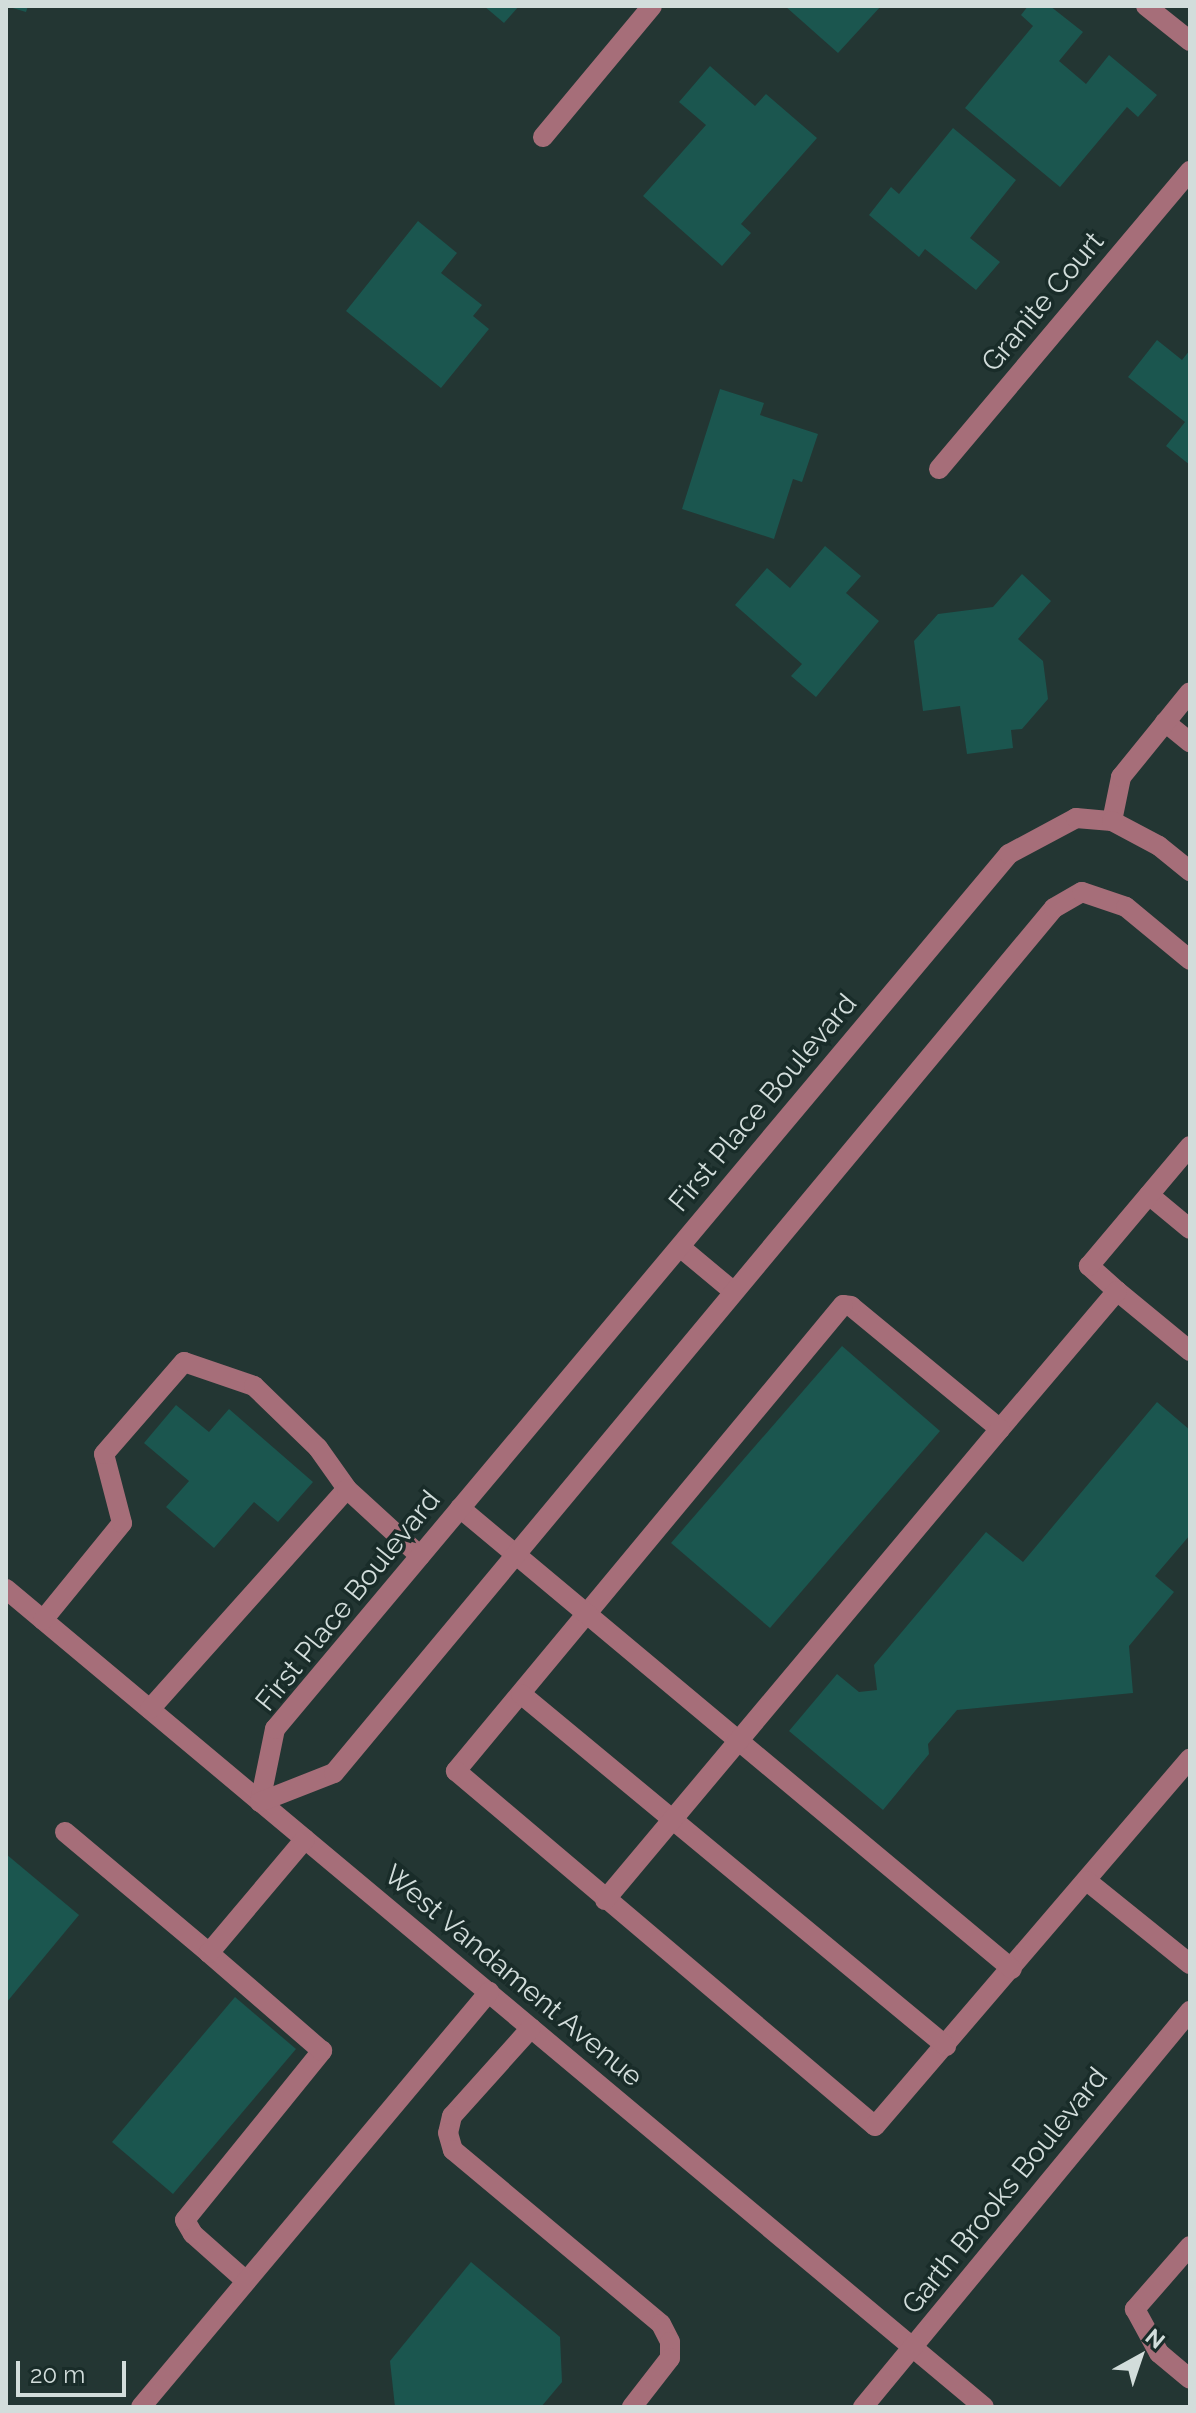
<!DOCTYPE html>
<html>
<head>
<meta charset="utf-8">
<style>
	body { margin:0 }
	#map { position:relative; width:1196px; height:2413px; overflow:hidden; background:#233633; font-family:Raleway,sans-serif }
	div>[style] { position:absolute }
	.building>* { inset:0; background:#1b564f }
	.minor>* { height:20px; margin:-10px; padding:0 10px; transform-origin:10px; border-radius:10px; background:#a66e79 }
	span { translate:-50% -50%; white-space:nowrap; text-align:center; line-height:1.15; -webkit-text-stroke:7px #192c29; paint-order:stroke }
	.street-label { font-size:28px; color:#d2dddb }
	.frame { position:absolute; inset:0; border:8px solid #d2dddb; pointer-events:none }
	.north { position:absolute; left:1100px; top:2317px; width:80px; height:80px; -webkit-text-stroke:6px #192c29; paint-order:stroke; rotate:40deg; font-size:22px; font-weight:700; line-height:32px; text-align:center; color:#d2dddb }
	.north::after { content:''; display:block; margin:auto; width:28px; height:36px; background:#d2dddb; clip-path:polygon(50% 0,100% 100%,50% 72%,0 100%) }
	.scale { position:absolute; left:16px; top:2361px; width:110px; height:36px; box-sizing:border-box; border:4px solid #d2dddb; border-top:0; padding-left:10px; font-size:24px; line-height:28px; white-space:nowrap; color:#d2dddb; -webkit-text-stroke:6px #192c29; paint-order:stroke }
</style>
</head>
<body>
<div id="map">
	<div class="building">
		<div style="clip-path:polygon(6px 6px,28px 6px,26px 12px)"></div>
		<div style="clip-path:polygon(484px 6px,519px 6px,504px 23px)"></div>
		<div style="clip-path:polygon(785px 6px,881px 6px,838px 53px)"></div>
		<div style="clip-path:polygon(1028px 6px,1050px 6px,1083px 32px,1059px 61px,1086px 84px,1109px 55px,1157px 95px,1138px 117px,1127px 107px,1060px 187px,965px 108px,1033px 26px,1021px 15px)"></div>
		<div style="clip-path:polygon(710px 66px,755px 106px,766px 94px,817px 138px,741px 224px,751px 233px,722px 266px,643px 196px,706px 125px,679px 102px)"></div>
		<div style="clip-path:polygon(953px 128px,1016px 180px,970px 238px,1000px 262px,976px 290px,925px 249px,919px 257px,869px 215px,891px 187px,899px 194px)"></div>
		<div style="clip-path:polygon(418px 221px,457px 253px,441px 273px,482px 305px,473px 316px,489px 329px,441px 388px,346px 311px)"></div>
		<div style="clip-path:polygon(1157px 340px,1182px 360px,1190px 350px,1190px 465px,1166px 446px,1185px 422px,1128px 377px)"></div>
		<div style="clip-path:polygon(720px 389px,764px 403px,760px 415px,818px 434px,802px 482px,793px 479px,774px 539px,682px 509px)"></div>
		<div style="clip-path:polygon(825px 546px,861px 576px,846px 593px,879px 621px,816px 697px,791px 676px,802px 664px,735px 605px,767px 568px,790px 588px)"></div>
		<div style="clip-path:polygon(1022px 574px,1051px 601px,1018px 639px,1043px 661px,1048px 699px,1022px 729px,1011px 730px,1013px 748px,967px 754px,960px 706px,923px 711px,914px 641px,938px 614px,993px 607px)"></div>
		<div style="clip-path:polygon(842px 1346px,940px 1431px,770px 1628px,671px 1543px)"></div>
		<div style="clip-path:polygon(1157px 1402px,1190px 1430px,1190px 1535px,1155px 1576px,1174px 1592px,1129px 1646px,1133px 1693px,957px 1710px,928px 1744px,929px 1754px,883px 1810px,789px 1731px,837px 1674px,859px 1692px,877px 1690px,874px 1665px,986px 1532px,1023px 1562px)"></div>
		<div style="clip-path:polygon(176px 1405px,209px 1432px,229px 1409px,313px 1482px,278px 1522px,254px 1502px,214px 1548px,166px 1507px,189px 1481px,144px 1443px)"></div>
		<div style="clip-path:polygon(6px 1854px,79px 1915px,6px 2003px)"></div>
		<div style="clip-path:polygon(235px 1997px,296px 2049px,173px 2194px,112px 2142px)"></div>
		<div style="clip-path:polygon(471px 2262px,560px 2337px,562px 2382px,541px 2407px,395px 2407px,390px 2361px)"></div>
	</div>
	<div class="minor">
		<div style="left:1146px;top:6px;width:56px;rotate:38.5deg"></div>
		<div style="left:543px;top:137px;width:170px;rotate:-50.2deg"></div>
		<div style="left:939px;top:469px;width:390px;rotate:-49.9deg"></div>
		<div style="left:1165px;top:722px;width:32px;rotate:39deg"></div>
		<div style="left:1112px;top:821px;width:45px;rotate:-78.4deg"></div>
		<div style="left:1121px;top:777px;width:109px;rotate:-50.9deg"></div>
		<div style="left:1149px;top:1195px;width:53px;rotate:39.7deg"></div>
		<div style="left:680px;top:1247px;width:70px;rotate:39.8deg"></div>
		<div style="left:1117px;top:1291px;width:38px;rotate:-138deg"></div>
		<div style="left:1089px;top:1266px;width:157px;rotate:-49.9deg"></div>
		<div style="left:1190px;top:1351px;width:94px;rotate:-140.6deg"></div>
		<div style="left:1117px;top:1291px;width:181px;rotate:130.3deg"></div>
		<div style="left:1000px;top:1429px;width:193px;rotate:-140.5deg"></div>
		<div style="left:851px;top:1306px;width:8px;rotate:-173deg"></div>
		<div style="left:843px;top:1305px;width:606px;rotate:129.71deg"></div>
		<div style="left:456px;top:1771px;width:549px;rotate:40.27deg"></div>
		<div style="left:875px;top:2126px;width:484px;rotate:-49.4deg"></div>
		<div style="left:460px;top:1508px;width:719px;rotate:39.87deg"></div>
		<div style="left:6px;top:1589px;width:1275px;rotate:39.91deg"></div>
		<div style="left:43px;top:1620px;width:125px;rotate:-50.8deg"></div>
		<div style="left:122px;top:1523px;width:71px;rotate:-104.6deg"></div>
		<div style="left:104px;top:1454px;width:122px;rotate:-49deg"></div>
		<div style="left:184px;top:1362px;width:74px;rotate:18.9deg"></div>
		<div style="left:254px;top:1386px;width:89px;rotate:44.1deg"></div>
		<div style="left:318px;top:1448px;width:50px;rotate:54.7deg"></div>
		<div style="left:521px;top:1694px;width:552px;rotate:39.63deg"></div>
		<div style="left:150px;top:1709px;width:295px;rotate:-48.2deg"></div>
		<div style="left:347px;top:1489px;width:99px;rotate:42.5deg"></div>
		<div style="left:260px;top:1802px;width:75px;rotate:-78.4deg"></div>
		<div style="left:275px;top:1729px;width:1142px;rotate:-50.01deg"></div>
		<div style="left:1009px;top:854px;width:76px;rotate:-28.2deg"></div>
		<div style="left:1076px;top:818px;width:36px;rotate:5deg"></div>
		<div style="left:1112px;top:821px;width:53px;rotate:28deg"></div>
		<div style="left:1159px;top:846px;width:40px;rotate:39deg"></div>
		<div style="left:260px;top:1802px;width:79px;rotate:-21.4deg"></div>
		<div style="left:334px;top:1773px;width:1125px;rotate:-50.23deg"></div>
		<div style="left:1054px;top:908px;width:32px;rotate:-30deg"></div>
		<div style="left:1082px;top:892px;width:46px;rotate:18.8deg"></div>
		<div style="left:1126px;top:907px;width:83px;rotate:39.6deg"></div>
		<div style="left:65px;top:1832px;width:188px;rotate:40deg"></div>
		<div style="left:1087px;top:1881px;width:132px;rotate:38.9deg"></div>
		<div style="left:605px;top:1900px;width:615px;rotate:-50.02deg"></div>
		<div style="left:531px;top:2028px;width:118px;rotate:131.9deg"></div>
		<div style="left:452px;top:2116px;width:17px;rotate:103deg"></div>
		<div style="left:448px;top:2133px;width:18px;rotate:74deg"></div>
		<div style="left:453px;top:2150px;width:271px;rotate:39.9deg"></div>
		<div style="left:661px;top:2324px;width:20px;rotate:63deg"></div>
		<div style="left:670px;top:2342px;width:16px;rotate:90deg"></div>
		<div style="left:670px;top:2358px;width:62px;rotate:127.8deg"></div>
		<div style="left:1190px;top:2246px;width:84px;rotate:131.1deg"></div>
		<div style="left:1135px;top:2309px;width:50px;rotate:61.4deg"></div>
		<div style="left:1159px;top:2353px;width:40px;rotate:40deg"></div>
		<div style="left:246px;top:2281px;width:71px;rotate:-138.4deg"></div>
		<div style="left:193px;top:2234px;width:16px;rotate:-120deg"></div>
		<div style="left:185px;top:2220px;width:218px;rotate:-51deg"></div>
		<div style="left:322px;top:2051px;width:150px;rotate:-139.1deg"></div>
		<div style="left:209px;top:1953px;width:149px;rotate:-49.9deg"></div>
		<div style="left:141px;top:2407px;width:542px;rotate:-50.02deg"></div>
		<div style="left:863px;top:2407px;width:514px;rotate:-50.45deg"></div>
	</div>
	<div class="street-label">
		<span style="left:1043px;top:302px;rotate:-50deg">Granite Court</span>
		<span style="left:763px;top:1103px;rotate:-50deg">First Place Boulevard</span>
		<span style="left:348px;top:1601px;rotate:-51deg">First Place Boulevard</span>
		<span style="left:513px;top:1976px;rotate:40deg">West Vandament Avenue</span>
		<span style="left:1005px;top:2191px;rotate:-51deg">Garth Brooks Boulevard</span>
	</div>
	<div class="frame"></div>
	<div class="north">N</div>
	<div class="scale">20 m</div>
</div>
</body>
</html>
